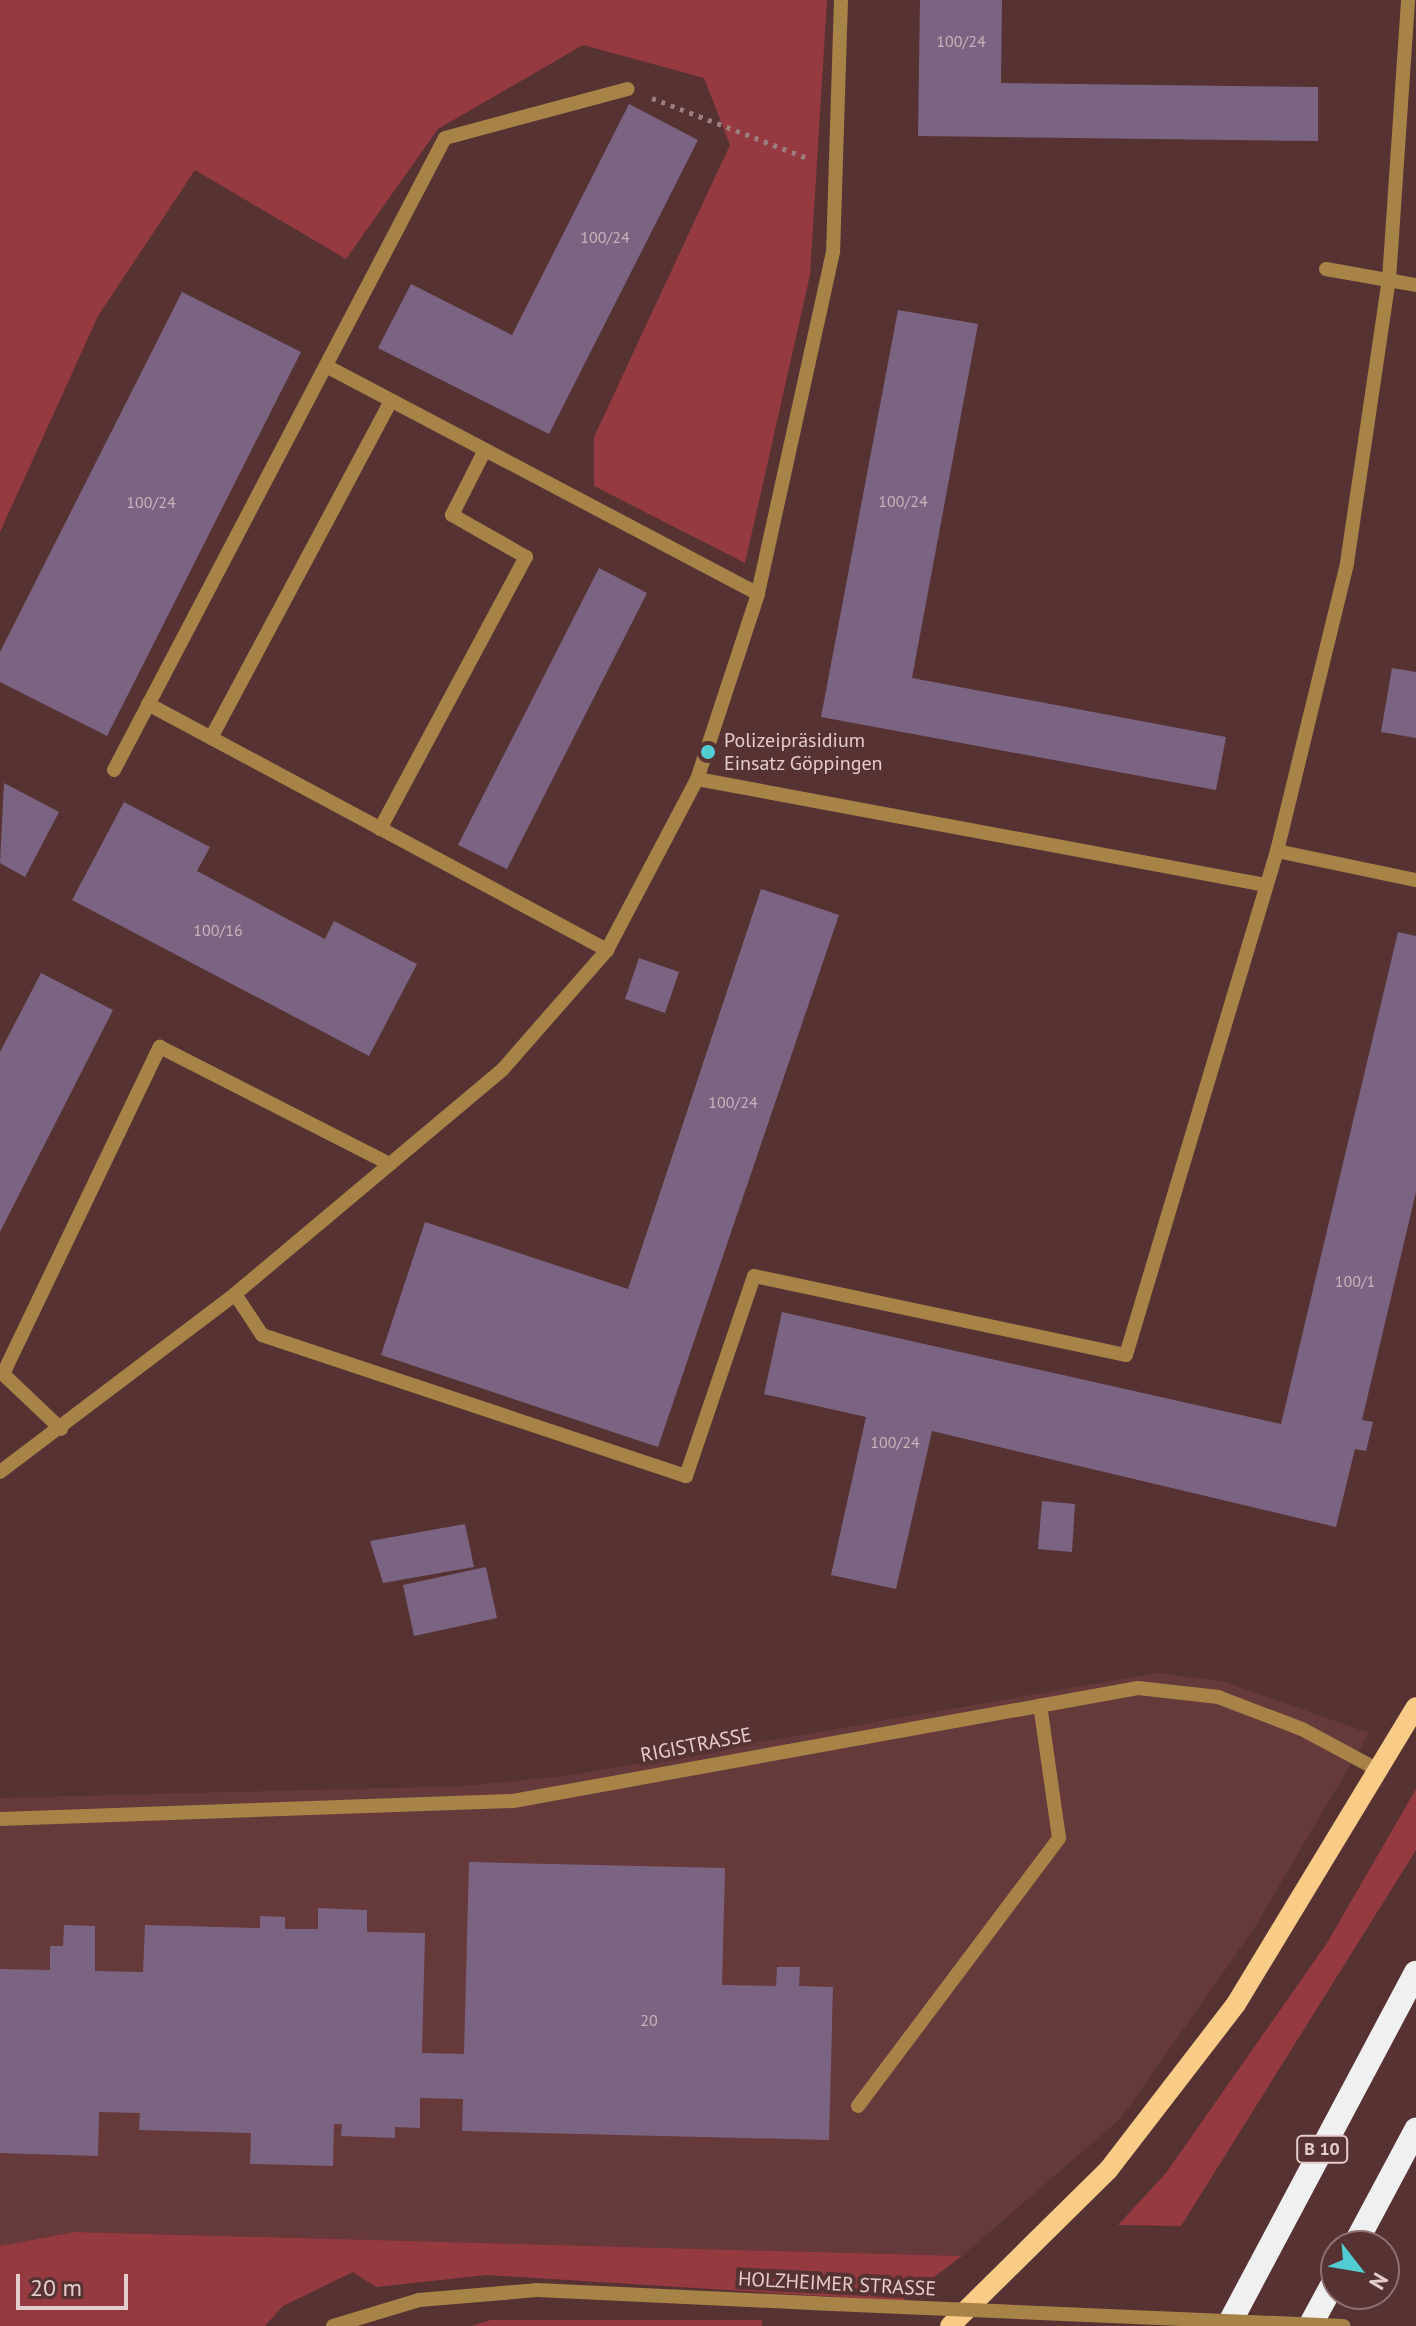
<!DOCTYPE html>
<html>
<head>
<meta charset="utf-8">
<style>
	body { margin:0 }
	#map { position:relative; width:1416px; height:2326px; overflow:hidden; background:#573233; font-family:"PT Sans",sans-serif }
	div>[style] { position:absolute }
	.built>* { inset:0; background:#66393b }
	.green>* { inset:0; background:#953a41 }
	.building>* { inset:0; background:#7b6482 }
	.path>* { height:5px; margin-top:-2.5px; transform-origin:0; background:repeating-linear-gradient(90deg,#9c7e7e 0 4px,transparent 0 10px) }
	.minor>* { height:14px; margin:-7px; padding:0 7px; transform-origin:7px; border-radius:7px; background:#a78348 }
	.major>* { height:20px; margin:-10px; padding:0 10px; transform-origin:10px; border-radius:10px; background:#f8cb86 }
	.highway>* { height:24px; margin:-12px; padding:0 12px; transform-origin:12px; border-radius:12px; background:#f0f0f0 }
	.minor-bridge>* { height:14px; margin:-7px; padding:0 7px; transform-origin:7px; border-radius:7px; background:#a78348 }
	.dots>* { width:22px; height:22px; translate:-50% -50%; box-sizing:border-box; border:4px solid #573233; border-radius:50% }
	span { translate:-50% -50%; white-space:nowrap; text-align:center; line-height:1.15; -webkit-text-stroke:8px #573233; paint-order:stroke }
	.number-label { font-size:16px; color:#cab3ba }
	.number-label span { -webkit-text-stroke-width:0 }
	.shield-label span { padding:2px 6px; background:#573233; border:2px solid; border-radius:6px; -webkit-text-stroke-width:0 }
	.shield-label { font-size:18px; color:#e4cdcc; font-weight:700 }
	.poi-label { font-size:20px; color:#e4cdcc }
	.left { translate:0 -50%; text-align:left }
	.street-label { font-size:20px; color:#e4cdcc }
	.north { position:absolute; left:1320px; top:2230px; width:80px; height:80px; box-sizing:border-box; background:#573233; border:2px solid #8f7070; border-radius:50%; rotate:121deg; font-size:22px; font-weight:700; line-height:32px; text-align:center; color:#e4cdcc }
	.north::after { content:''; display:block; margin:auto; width:28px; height:36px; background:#52ccd0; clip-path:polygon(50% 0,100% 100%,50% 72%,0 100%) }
	.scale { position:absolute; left:16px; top:2274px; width:112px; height:36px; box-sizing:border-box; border:4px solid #e4cdcc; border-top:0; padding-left:10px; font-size:24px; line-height:28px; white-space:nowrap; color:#e4cdcc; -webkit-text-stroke:6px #573233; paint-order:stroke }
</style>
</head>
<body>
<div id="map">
	<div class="built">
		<div style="clip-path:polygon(1157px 1673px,1222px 1681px,1369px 1733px,1253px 1930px,1121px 2118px,962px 2256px,75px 2232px,0 2246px,0 1798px,462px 1786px,566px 1776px)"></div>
	</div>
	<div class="green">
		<div style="clip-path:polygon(0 0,827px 0,810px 275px,745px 563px,594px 486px,594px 437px,730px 145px,704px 78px,583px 45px,438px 129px,346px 259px,195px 170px,98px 316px,0 532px)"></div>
		<div style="clip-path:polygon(1416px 1789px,1416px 1850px,1181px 2226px,1118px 2225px,1166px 2173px,1327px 1943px)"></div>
		<div style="clip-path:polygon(75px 2232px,962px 2256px,902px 2301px,487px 2275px,376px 2287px,353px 2272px,283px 2306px,265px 2326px,0 2326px,0 2246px)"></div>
		<div style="clip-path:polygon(491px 2320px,762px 2320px,762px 2326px,471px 2326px)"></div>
	</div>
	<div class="building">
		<div style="clip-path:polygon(920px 0,1002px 0,1001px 83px,1318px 87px,1318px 141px,918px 136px)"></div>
		<div style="clip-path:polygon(629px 104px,698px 140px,549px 434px,378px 348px,411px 284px,512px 335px)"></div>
		<div style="clip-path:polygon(182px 292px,301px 352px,107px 736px,0 682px,0 652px)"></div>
		<div style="clip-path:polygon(898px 310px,978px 324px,912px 678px,1226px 737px,1216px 790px,821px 717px)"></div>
		<div style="clip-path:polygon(599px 568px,647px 593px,507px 869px,458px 845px)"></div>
		<div style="clip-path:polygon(1392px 668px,1416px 672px,1416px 738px,1381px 732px)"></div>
		<div style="clip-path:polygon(4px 783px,59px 812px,25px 877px,0 863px)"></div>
		<div style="clip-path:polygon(124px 802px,210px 847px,197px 871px,325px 939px,334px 921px,417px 964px,369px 1056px,72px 900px)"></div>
		<div style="clip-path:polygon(761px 889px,839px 915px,658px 1447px,381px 1355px,425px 1222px,628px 1289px)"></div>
		<div style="clip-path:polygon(1398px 932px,1416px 936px,1416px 1192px,1362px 1420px,1373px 1422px,1366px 1451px,1355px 1449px,1336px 1527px,932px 1431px,896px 1589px,831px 1575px,866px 1417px,764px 1394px,782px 1312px,1281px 1424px)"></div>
		<div style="clip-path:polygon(639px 958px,679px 972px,665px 1013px,625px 999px)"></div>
		<div style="clip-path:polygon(41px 973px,113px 1010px,0 1232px,0 1052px)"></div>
		<div style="clip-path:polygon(1042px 1501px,1075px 1504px,1072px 1552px,1038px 1549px)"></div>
		<div style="clip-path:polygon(465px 1524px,474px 1567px,383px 1583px,370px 1541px)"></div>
		<div style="clip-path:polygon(486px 1567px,497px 1618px,414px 1636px,403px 1585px)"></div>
		<div style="clip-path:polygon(469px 1862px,725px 1868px,722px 1985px,776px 1986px,777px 1967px,800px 1967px,799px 1986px,833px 1987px,829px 2140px,462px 2131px,463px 2099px,420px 2098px,420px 2128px,395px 2127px,395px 2138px,341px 2136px,342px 2124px,334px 2124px,333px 2166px,250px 2164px,251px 2133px,139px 2130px,140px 2113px,99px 2112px,98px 2156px,0 2153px,0 1969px,50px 1970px,50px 1946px,63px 1946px,64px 1925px,95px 1926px,95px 1971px,143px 1972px,145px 1925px,260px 1928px,260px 1916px,285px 1917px,285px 1929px,318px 1929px,318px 1908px,367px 1910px,367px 1932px,425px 1933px,422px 2053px,464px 2054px)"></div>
	</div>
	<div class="path">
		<div style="left:652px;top:98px;width:169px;rotate:21.1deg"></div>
	</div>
	<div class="minor">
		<div style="left:841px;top:0;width:252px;rotate:91.8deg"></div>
		<div style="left:833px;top:252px;width:350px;rotate:102.4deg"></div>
		<div style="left:758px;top:594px;width:195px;rotate:108.2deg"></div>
		<div style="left:697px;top:779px;width:579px;rotate:10.55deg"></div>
		<div style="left:1326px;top:269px;width:91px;rotate:10.1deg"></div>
		<div style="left:326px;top:366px;width:488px;rotate:27.8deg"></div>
		<div style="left:148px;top:704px;width:521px;rotate:28.19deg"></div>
		<div style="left:211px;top:738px;width:382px;rotate:-61.9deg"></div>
		<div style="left:114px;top:770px;width:713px;rotate:-62.36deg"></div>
		<div style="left:445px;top:138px;width:189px;rotate:-15deg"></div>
		<div style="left:380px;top:829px;width:309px;rotate:-61.8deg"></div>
		<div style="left:526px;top:557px;width:85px;rotate:-150.4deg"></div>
		<div style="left:452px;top:515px;width:73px;rotate:-63.1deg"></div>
		<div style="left:1277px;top:851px;width:142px;rotate:11.8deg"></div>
		<div style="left:235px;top:1294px;width:49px;rotate:56.6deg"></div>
		<div style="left:262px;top:1335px;width:447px;rotate:18.4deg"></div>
		<div style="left:686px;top:1476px;width:211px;rotate:-71.2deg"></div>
		<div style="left:754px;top:1276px;width:380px;rotate:12deg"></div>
		<div style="left:1126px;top:1355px;width:526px;rotate:-73.32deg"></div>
		<div style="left:1277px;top:851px;width:296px;rotate:-76.3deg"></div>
		<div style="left:1347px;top:563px;width:286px;rotate:-81.6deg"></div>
		<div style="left:1389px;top:280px;width:281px;rotate:-86.1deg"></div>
		<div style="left:61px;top:1429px;width:80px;rotate:-136.5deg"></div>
		<div style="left:3px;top:1374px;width:363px;rotate:-64.4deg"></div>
		<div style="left:160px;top:1047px;width:258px;rotate:27deg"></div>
		<div style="left:0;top:1472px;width:295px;rotate:-37.1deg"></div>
		<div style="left:235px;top:1294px;width:350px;rotate:-40deg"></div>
		<div style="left:503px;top:1069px;width:158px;rotate:-48.8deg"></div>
		<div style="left:607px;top:950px;width:193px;rotate:-62.2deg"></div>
		<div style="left:0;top:1819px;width:513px;rotate:-2.01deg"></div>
		<div style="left:513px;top:1801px;width:635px;rotate:-10.25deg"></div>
		<div style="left:1138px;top:1688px;width:81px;rotate:6.4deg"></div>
		<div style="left:1218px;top:1697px;width:90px;rotate:20.9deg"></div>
		<div style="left:1302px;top:1729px;width:89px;rotate:28.3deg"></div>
		<div style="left:858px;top:2106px;width:335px;rotate:-53.1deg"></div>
		<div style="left:1059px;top:1838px;width:134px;rotate:-98.1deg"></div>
		<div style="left:333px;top:2326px;width:90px;rotate:-16.8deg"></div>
		<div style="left:419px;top:2300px;width:118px;rotate:-4.8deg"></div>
		<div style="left:537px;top:2290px;width:295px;rotate:2.7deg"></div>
	</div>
	<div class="major">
		<div style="left:950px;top:2326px;width:223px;rotate:-44.6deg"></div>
		<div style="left:1109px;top:2169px;width:208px;rotate:-52.4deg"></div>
		<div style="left:1236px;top:2004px;width:347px;rotate:-58.8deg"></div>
	</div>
	<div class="highway">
		<div style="left:1354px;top:2246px;width:132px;rotate:-61.9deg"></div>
		<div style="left:1228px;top:2326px;width:400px;rotate:-62deg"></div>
		<div style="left:1310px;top:2326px;width:55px;rotate:-61.6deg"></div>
	</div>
	<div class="minor-bridge">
		<div style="left:832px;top:2304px;width:512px;rotate:2.46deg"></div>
	</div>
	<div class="dots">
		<div style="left:708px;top:752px;background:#52ccd0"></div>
	</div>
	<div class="number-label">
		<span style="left:961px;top:41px">100/24</span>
		<span style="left:605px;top:237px">100/24</span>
		<span style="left:903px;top:501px">100/24</span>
		<span style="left:151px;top:502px">100/24</span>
		<span style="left:218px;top:930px">100/16</span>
		<span style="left:733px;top:1102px">100/24</span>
		<span style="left:1355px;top:1281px">100/1</span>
		<span style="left:895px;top:1442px">100/24</span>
		<span style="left:649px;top:2020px">20</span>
	</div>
	<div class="shield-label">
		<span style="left:1322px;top:2149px">B 10</span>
	</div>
	<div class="poi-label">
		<span class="left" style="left:724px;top:752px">Polizeipräsidium<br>Einsatz Göppingen</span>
	</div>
	<div class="street-label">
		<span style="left:696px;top:1745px;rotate:-11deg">RIGISTRASSE</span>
		<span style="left:837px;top:2284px;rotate:3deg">HOLZHEIMER STRASSE</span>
	</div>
	<div class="north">N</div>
	<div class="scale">20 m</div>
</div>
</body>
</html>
